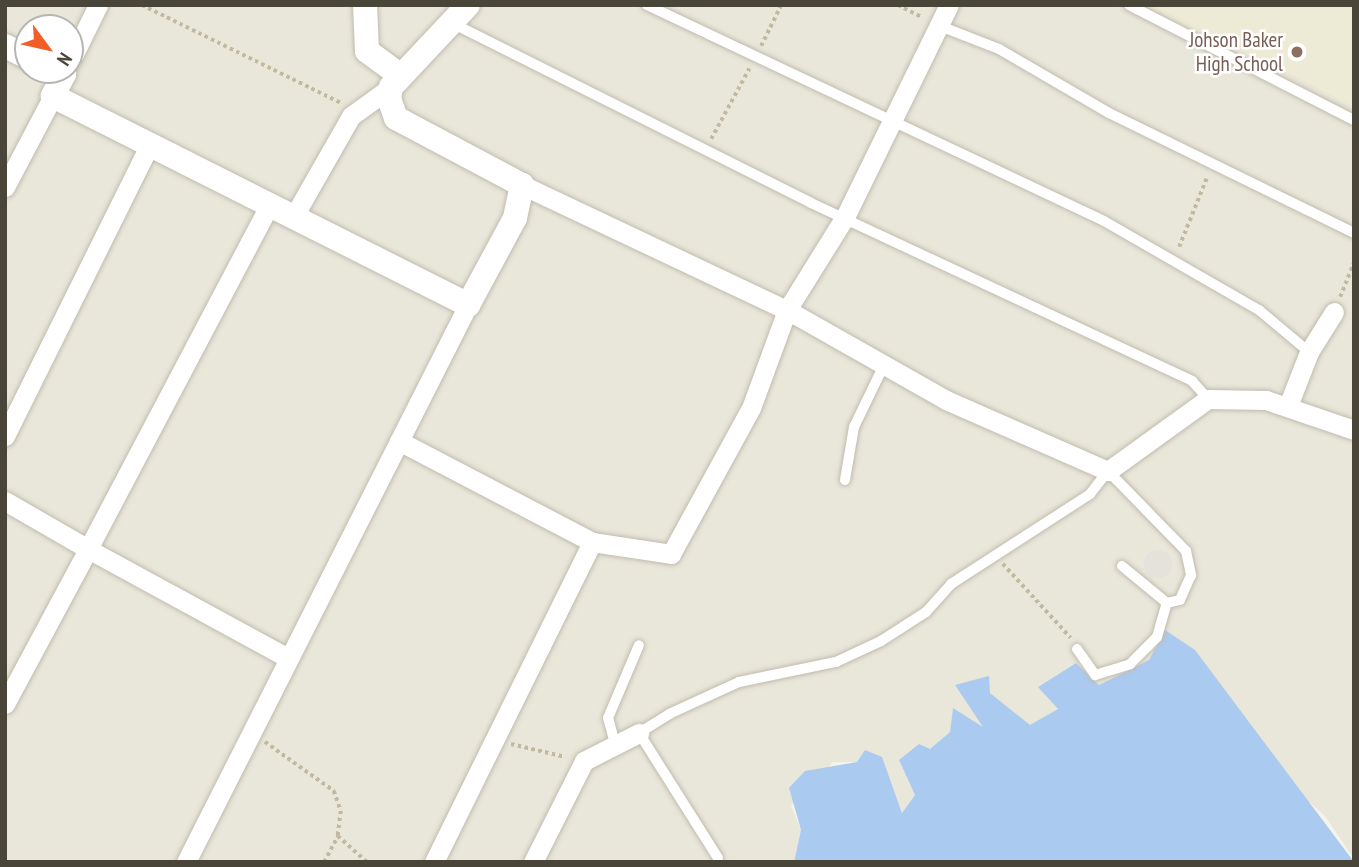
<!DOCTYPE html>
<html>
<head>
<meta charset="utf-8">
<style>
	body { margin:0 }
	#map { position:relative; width:1359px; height:867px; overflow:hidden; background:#f5f3eb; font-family:"PT Sans Narrow",sans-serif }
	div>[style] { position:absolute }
	.residential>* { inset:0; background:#e9e6da }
	.industrial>* { inset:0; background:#e5e2dc }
	.round { border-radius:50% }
	.education>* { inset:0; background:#edead6 }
	.water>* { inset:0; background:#abcaef }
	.path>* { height:3.5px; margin-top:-1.75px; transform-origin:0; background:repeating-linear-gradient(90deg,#c2baa0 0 3.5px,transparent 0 7px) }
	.roads { filter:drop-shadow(0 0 2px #c0bcae) drop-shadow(0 0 2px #c0bcae) }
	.service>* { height:10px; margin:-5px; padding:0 5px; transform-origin:5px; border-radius:5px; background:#fff }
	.minor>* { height:19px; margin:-9.5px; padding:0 9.5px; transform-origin:9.5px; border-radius:9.5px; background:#fff }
	.tertiary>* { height:24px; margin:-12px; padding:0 12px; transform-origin:12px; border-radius:12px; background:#fff }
	.dots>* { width:19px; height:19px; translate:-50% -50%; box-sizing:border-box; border:4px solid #fff; border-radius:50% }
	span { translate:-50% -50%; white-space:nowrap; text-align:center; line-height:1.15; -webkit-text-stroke:5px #fff; paint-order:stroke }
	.education-label { font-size:21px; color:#785e54 }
	.right { translate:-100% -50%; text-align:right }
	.frame { position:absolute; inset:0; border:7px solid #494539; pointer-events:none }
	.north { position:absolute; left:14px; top:14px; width:70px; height:70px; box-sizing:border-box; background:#fff; border:2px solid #b6b5b0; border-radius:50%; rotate:123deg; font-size:19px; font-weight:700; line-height:28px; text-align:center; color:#494539 }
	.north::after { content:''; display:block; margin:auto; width:24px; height:32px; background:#f25e25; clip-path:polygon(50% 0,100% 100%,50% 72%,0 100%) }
</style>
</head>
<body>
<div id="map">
	<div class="residential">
		<div style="clip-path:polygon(evenodd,5px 5px,1354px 5px,1354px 859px,1325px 816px,1149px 660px,1099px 685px,1076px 663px,1039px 686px,1058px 709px,1030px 726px,990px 693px,955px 685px,984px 728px,953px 708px,950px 732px,930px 749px,899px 760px,915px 795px,902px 813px,882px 758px,865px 750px,857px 762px,833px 762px,791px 806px,801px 830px,794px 862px,5px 862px,5px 5px,28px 28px,70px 28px,70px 70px,28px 70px,28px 28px)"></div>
	</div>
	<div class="industrial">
		<div class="round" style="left:1144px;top:550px;width:28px;height:28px"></div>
	</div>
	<div class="education">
		<div style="clip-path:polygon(1138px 5px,1354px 5px,1354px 108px,1300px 79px)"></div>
	</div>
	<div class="water">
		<div style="clip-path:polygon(1165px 630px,1195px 650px,1354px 862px,794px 862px,801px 830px,789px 788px,805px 771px,857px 762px,865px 750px,882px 757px,902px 813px,915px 795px,899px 760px,919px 744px,930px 749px,950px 732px,953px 708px,983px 727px,955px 685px,989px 676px,990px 693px,1030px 725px,1058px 709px,1038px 687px,1076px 663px,1099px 685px,1149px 660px)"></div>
	</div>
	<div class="path">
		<div style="left:142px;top:5px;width:222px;rotate:26.2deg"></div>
		<div style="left:898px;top:5px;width:27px;rotate:27deg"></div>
		<div style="left:761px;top:46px;width:46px;rotate:-64deg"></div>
		<div style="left:711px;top:139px;width:80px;rotate:-61.5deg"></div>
		<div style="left:1179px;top:247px;width:75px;rotate:-68.2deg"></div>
		<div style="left:1340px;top:297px;width:38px;rotate:-68deg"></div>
		<div style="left:1003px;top:564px;width:100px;rotate:47.4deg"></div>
		<div style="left:265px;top:742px;width:85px;rotate:35.4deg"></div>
		<div style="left:334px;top:791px;width:21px;rotate:71deg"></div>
		<div style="left:341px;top:811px;width:25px;rotate:97deg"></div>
		<div style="left:338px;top:836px;width:39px;rotate:42deg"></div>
		<div style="left:511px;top:744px;width:56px;rotate:13.5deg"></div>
		<div style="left:324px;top:862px;width:30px;rotate:-62deg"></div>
	</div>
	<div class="roads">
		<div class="service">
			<div style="left:647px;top:5px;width:505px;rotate:25.3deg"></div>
			<div style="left:1104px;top:221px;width:179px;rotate:29.9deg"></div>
			<div style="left:1259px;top:310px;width:65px;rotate:40deg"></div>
			<div style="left:1129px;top:5px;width:253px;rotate:27.1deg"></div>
			<div style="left:452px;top:23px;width:402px;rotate:26.6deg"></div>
			<div style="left:811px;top:203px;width:421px;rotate:25deg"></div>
			<div style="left:1192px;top:381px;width:24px;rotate:48deg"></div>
			<div style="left:940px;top:26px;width:63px;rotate:21.3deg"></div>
			<div style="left:999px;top:49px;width:127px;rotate:30.2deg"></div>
			<div style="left:1109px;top:113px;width:273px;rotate:26.1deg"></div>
			<div style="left:845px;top:480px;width:54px;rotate:-80.4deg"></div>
			<div style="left:854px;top:427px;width:71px;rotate:-64.2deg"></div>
			<div style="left:1122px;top:566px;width:58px;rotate:39.4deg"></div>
			<div style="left:1077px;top:649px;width:32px;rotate:55deg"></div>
			<div style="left:1095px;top:675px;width:37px;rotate:-17deg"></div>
			<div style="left:1130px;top:664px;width:38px;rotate:-45deg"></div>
			<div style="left:1157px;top:637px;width:35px;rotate:-74deg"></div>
			<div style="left:614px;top:740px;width:23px;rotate:-105deg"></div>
			<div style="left:608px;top:718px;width:79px;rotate:-67deg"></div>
			<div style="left:718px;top:858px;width:148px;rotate:-122.3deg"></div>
			<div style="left:639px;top:733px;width:36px;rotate:-32deg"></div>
			<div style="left:669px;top:714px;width:77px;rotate:-24.6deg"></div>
			<div style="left:739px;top:682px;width:99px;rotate:-11.7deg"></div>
			<div style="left:836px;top:662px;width:50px;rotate:-25deg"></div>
			<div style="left:881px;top:641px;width:54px;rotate:-32.8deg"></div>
			<div style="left:926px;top:612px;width:38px;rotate:-48deg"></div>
			<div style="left:951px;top:584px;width:166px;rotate:-32.9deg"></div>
			<div style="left:1090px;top:494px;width:29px;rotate:-52deg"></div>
			<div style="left:1108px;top:471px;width:112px;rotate:45.7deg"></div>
			<div style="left:1186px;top:551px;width:25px;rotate:78deg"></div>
			<div style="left:1191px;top:575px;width:27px;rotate:114deg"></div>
			<div style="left:1180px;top:600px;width:13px;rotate:167deg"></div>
		</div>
		<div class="minor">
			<div style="left:70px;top:62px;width:64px;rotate:-63.8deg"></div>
			<div style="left:522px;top:185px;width:293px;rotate:25.3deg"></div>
			<div style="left:787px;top:310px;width:183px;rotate:29.5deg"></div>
			<div style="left:946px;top:400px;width:177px;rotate:23.7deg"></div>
			<div style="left:1108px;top:471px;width:123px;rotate:-35.8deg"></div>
			<div style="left:1208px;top:399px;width:58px;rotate:1deg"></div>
			<div style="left:1266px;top:400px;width:93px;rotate:18.8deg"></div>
			<div style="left:5px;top:187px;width:103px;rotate:-62.2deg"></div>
			<div style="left:294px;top:216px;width:115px;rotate:-60.3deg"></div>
			<div style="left:351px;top:116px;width:49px;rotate:-35.9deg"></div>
			<div style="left:1288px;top:406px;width:58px;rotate:-68.7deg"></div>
			<div style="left:1309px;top:352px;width:47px;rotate:-58deg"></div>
			<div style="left:5px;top:436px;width:324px;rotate:-63.6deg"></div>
			<div style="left:399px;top:441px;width:218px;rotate:27.6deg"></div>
			<div style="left:592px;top:542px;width:80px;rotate:8.6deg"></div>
			<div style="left:671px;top:554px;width:166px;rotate:-61.3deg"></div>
			<div style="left:751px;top:408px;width:104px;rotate:-69.8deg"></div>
			<div style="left:787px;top:310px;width:110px;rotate:-58.1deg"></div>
			<div style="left:845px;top:217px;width:236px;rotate:-63.9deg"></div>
			<div style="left:5px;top:501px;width:96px;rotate:30deg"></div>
			<div style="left:88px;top:549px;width:390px;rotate:-62.2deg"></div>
			<div style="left:5px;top:704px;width:176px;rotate:-61.8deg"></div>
			<div style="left:88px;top:549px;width:226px;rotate:28.6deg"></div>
			<div style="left:186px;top:862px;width:624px;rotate:-63.15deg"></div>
			<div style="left:434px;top:862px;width:357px;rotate:-63.7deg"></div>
			<div style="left:533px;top:862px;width:113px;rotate:-63.2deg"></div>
			<div style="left:584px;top:761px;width:62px;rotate:-27deg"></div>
		</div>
		<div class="tertiary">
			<div style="left:365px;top:5px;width:46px;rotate:87.5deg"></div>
			<div style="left:367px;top:51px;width:42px;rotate:36.3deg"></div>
			<div style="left:5px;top:46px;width:25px;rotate:26deg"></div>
			<div style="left:55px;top:70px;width:10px;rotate:24deg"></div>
			<div style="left:64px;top:74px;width:25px;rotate:117deg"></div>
			<div style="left:53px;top:96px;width:465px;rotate:26.7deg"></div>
			<div style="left:468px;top:305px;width:99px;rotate:-61.6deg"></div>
			<div style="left:515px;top:218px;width:34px;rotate:-78deg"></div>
			<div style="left:522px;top:185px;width:143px;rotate:-152deg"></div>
			<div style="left:396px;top:118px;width:20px;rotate:-110deg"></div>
			<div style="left:389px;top:99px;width:12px;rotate:-81deg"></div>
			<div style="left:391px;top:87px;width:112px;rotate:-46.8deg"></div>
		</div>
	</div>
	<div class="dots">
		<div style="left:1297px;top:52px;background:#8d6e63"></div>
	</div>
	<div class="education-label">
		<span class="right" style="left:1283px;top:52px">Johson Baker<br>High School</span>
	</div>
	<div class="frame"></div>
	<div class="north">N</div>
</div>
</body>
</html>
